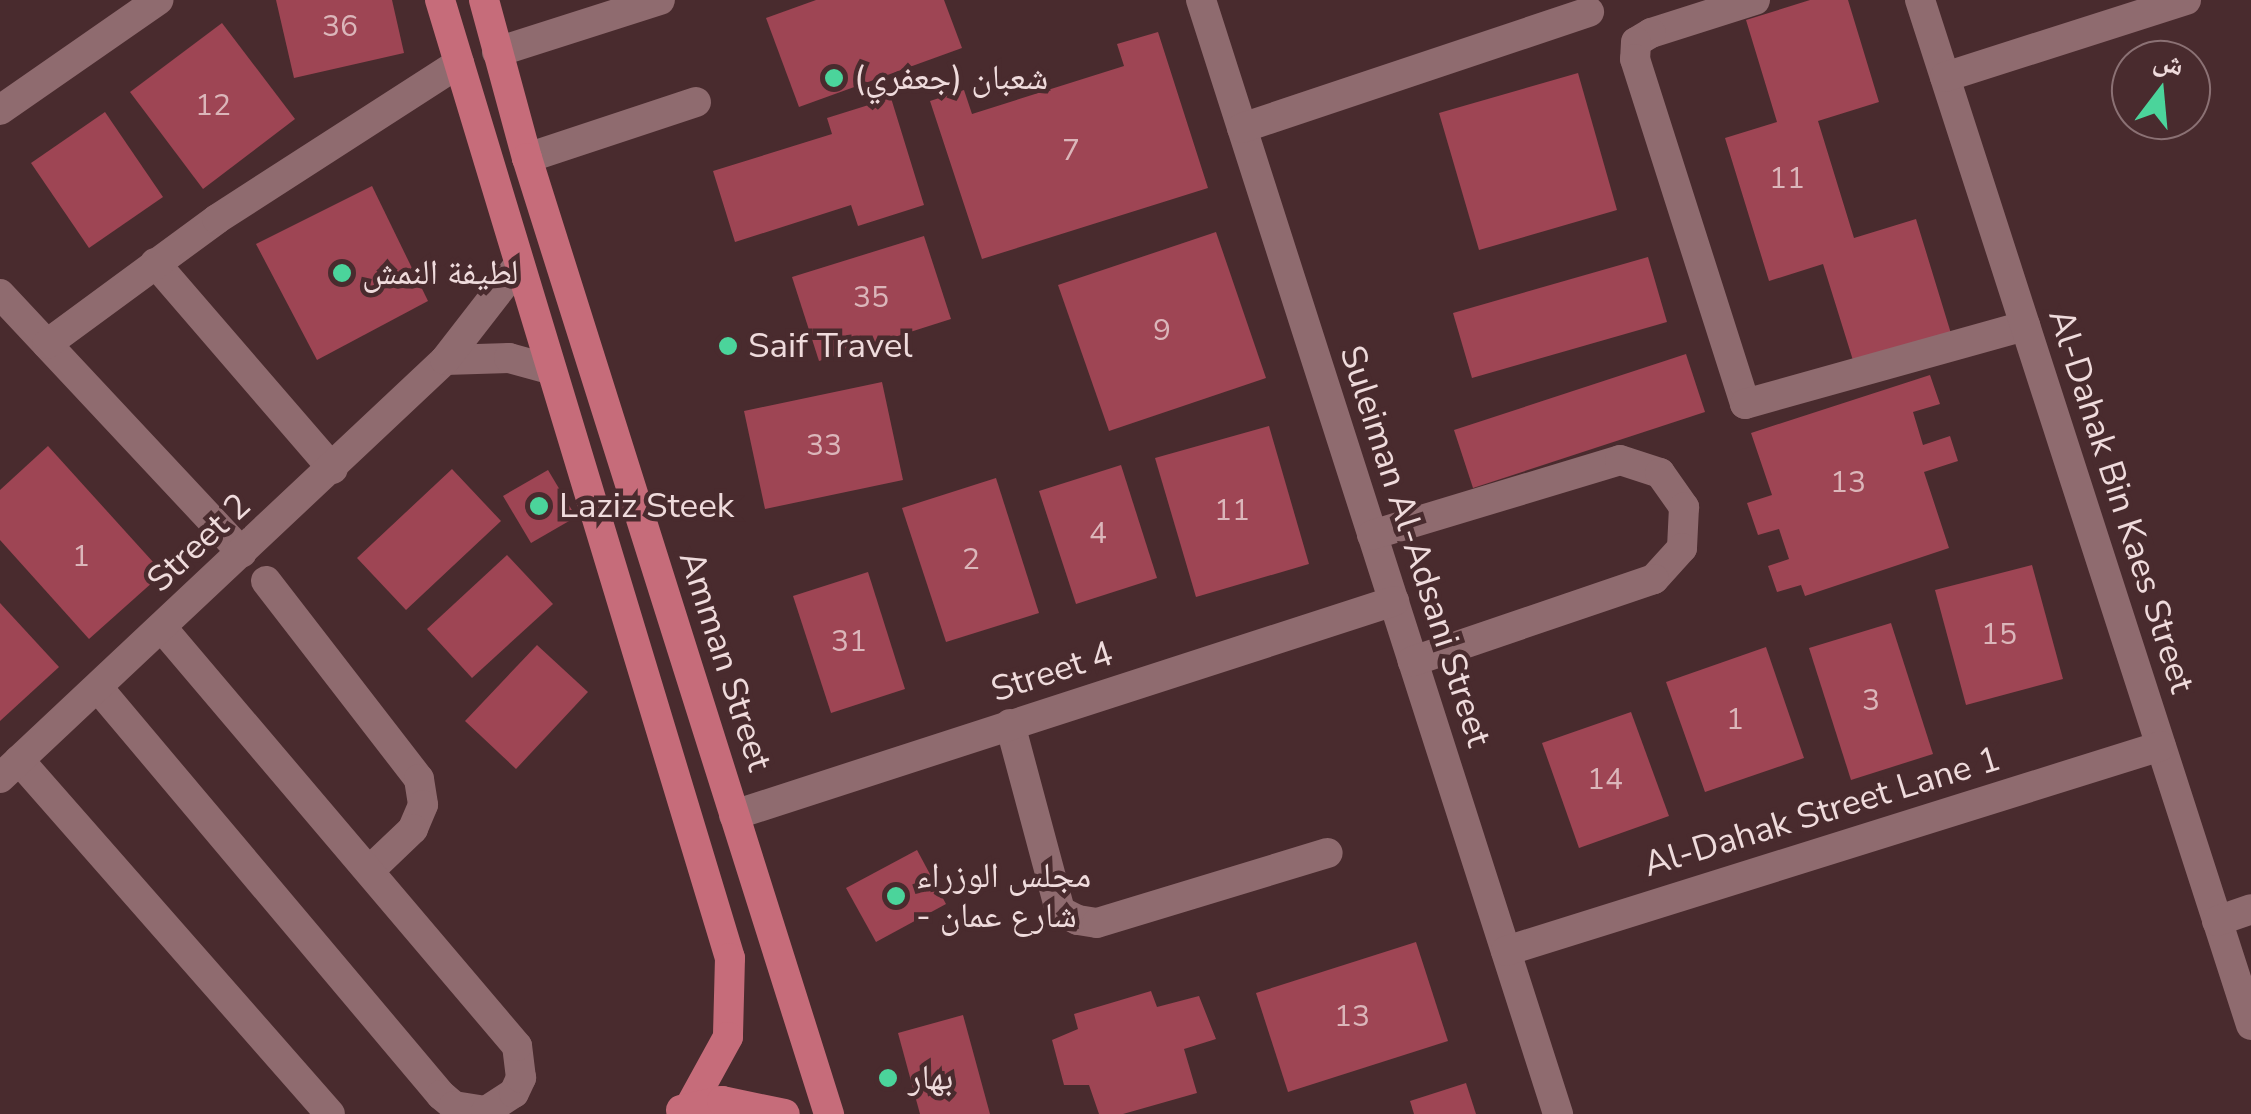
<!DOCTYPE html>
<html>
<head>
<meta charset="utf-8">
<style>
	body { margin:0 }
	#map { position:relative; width:2251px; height:1114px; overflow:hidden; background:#492b2e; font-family:"Nunito Sans","Noto Naskh Arabic",sans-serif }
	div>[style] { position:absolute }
	.building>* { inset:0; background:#9e4554 }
	.minor>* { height:30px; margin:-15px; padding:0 15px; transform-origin:15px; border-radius:15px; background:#8f6b6f }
	.major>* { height:30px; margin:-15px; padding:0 15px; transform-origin:15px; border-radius:15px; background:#c66c7a }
	.dots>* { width:28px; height:28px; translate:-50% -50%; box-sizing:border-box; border:5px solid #492b2e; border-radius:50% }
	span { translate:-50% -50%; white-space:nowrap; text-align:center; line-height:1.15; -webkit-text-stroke:9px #492b2e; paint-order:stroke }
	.number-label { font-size:30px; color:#dbb6ba }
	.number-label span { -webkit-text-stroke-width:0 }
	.poi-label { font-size:35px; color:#efdbdc }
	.left { translate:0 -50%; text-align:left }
	.street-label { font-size:35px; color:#efdbdc }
	.north { position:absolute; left:2111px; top:40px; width:100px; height:100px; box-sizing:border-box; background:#492b2e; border:2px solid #8b7174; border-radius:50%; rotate:16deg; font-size:28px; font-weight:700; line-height:40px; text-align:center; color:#efdbdc }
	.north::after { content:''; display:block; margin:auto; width:35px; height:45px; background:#4bd49b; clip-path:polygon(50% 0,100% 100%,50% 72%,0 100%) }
</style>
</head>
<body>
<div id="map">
	<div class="building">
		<div style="clip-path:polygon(276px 0,392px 0,404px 53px,294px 78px)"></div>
		<div style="clip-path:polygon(816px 0,944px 0,962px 48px,799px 107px,766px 18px)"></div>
		<div style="clip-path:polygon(1810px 0,1848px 0,1879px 102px,1818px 121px,1854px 238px,1916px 219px,1953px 340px,1856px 370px,1823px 264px,1769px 281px,1725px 138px,1777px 122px,1746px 20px)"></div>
		<div style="clip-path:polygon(222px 23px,295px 119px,203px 189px,130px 92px)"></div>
		<div style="clip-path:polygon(1158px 32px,1208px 188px,982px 259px,930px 101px,964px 90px,972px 114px,1124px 66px,1117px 44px)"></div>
		<div style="clip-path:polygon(1578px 73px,1617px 210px,1479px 250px,1439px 113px)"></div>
		<div style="clip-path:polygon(891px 98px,924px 205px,858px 226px,851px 205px,735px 242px,713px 171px,832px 134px,827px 118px)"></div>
		<div style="clip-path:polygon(105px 112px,163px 197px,89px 248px,31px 163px)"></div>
		<div style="clip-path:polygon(372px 186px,428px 301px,317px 360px,256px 244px)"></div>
		<div style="clip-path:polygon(1216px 232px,1266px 378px,1109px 431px,1058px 285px)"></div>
		<div style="clip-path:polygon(924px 236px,951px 319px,819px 361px,792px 277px)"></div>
		<div style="clip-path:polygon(1648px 257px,1667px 322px,1472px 378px,1453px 313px)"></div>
		<div style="clip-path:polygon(1686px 354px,1705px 412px,1473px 488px,1454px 430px)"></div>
		<div style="clip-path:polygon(1930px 375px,1940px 404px,1913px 412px,1923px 445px,1950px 436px,1958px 461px,1924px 472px,1949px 548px,1805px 596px,1801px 585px,1777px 592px,1768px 566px,1789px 559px,1779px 529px,1758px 535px,1747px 503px,1772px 495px,1751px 433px)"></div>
		<div style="clip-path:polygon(882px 382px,903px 480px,765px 509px,744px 411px)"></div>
		<div style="clip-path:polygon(1269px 426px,1309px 564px,1196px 597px,1155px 458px)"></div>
		<div style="clip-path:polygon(48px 446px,163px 573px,89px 639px,0 540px,0 490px)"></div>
		<div style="clip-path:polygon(1121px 465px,1157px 578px,1076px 604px,1039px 491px)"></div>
		<div style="clip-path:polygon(452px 469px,501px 521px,406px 610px,357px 558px)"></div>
		<div style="clip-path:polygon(548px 470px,576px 517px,531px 543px,503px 496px)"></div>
		<div style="clip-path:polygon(996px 478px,1039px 613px,946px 642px,902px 508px)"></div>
		<div style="clip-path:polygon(507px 555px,553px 604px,472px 678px,427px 629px)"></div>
		<div style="clip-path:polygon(2032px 565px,2063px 679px,1966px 705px,1935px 590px)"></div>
		<div style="clip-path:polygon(868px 572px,905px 689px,831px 713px,793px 596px)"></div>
		<div style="clip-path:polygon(0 603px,59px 667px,0 721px)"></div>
		<div style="clip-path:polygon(1891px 623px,1933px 754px,1851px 780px,1809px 648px)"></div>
		<div style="clip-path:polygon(537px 645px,588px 692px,516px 769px,465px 721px)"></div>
		<div style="clip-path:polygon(1766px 647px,1804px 758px,1705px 792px,1666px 682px)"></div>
		<div style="clip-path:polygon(1631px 712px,1669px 816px,1579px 848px,1542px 743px)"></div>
		<div style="clip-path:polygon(917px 850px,946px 904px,876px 942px,846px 888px)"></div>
		<div style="clip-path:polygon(1416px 942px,1448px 1041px,1288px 1092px,1256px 993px)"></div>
		<div style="clip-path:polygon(1151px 991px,1157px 1007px,1199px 996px,1216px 1039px,1184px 1049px,1197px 1093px,1123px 1114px,1099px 1114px,1089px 1085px,1064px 1085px,1052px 1040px,1078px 1029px,1074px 1014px)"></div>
		<div style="clip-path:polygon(963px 1015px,990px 1114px,920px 1114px,898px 1033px)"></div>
		<div style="clip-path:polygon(1466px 1083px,1476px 1114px,1414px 1114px,1410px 1101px)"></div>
	</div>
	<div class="minor">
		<div style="left:1201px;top:0;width:1170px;rotate:72.23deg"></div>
		<div style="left:1755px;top:0;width:109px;rotate:162.4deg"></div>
		<div style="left:1651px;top:33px;width:17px;rotate:149deg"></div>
		<div style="left:1636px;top:42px;width:17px;rotate:93deg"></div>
		<div style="left:1635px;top:59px;width:362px;rotate:72.3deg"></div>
		<div style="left:1745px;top:404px;width:291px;rotate:-15.6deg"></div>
		<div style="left:1920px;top:0;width:1077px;rotate:72.1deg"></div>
		<div style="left:497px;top:52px;width:171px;rotate:-17.7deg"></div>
		<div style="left:1945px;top:77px;width:253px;rotate:-17.7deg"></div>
		<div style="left:0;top:110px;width:193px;rotate:-34.8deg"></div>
		<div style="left:1242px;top:128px;width:366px;rotate:-18.5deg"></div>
		<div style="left:527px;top:158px;width:178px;rotate:-18.3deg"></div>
		<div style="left:155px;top:263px;width:272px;rotate:49.2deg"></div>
		<div style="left:0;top:294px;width:354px;rotate:46.9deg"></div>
		<div style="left:47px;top:344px;width:211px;rotate:-36.3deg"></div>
		<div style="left:217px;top:219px;width:288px;rotate:-32.8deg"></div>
		<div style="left:445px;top:360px;width:64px;rotate:-1.8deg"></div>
		<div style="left:509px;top:358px;width:41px;rotate:15.4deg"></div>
		<div style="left:1372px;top:535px;width:259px;rotate:-16.8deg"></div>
		<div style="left:1620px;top:460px;width:42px;rotate:18deg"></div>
		<div style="left:1660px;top:473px;width:42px;rotate:54.8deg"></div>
		<div style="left:1684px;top:507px;width:41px;rotate:92.8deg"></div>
		<div style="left:1682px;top:548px;width:42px;rotate:132.1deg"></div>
		<div style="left:1654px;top:579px;width:255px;rotate:161.2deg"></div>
		<div style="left:266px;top:581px;width:250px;rotate:52.3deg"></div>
		<div style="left:419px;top:779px;width:26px;rotate:81deg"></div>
		<div style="left:423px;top:805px;width:26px;rotate:113deg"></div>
		<div style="left:413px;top:829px;width:57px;rotate:136.4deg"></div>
		<div style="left:99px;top:689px;width:531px;rotate:49.89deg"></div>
		<div style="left:441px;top:1095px;width:17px;rotate:40deg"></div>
		<div style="left:454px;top:1106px;width:32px;rotate:9deg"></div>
		<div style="left:486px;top:1111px;width:33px;rotate:-33deg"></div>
		<div style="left:514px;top:1093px;width:17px;rotate:-65deg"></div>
		<div style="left:521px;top:1078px;width:32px;rotate:-97deg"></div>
		<div style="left:517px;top:1046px;width:547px;rotate:-130.33deg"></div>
		<div style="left:1010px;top:724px;width:194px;rotate:75deg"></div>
		<div style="left:1060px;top:911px;width:20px;rotate:27deg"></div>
		<div style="left:1078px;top:920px;width:19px;rotate:9deg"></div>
		<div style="left:1097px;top:923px;width:241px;rotate:-16.9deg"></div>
		<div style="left:19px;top:760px;width:471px;rotate:48.7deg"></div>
		<div style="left:0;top:778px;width:611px;rotate:-43.21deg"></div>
		<div style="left:445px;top:360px;width:119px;rotate:-52.2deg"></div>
		<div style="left:734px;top:815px;width:694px;rotate:-17.96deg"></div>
		<div style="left:2217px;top:921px;width:36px;rotate:-19deg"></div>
		<div style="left:1506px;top:951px;width:686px;rotate:-17.38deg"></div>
	</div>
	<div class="major">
		<div style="left:440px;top:0;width:1001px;rotate:73.16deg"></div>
		<div style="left:730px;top:958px;width:79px;rotate:91.5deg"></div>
		<div style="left:728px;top:1037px;width:79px;rotate:118.8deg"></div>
		<div style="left:484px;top:0;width:164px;rotate:74.8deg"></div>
		<div style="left:527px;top:158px;width:1003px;rotate:72.47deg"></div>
		<div style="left:681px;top:1110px;width:42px;rotate:-12.4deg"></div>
		<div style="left:722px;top:1101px;width:64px;rotate:11.7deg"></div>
	</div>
	<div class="dots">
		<div style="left:834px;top:78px;background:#4bd49b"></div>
		<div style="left:342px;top:273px;background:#4bd49b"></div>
		<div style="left:728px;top:346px;background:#4bd49b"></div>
		<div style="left:539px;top:506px;background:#4bd49b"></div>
		<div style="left:896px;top:896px;background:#4bd49b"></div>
		<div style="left:888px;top:1078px;background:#4bd49b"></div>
	</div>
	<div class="number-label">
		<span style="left:340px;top:27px">36</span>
		<span style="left:213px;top:106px">12</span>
		<span style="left:1071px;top:151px">7</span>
		<span style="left:1787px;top:179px">11</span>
		<span style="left:871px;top:298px">35</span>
		<span style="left:1162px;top:331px">9</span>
		<span style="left:824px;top:446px">33</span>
		<span style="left:1848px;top:483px">13</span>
		<span style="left:1232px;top:511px">11</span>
		<span style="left:1098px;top:534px">4</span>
		<span style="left:81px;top:557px">1</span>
		<span style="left:971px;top:560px">2</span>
		<span style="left:1999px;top:635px">15</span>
		<span style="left:849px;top:642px">31</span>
		<span style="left:1871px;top:701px">3</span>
		<span style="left:1735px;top:720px">1</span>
		<span style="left:1605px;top:780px">14</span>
		<span style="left:1352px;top:1017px">13</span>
	</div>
	<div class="poi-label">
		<span class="left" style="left:854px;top:78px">شعبان (جعفري)</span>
		<span class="left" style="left:362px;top:273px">لطيفة النمش</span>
		<span class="left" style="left:748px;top:346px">Saif Travel</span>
		<span class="left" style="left:559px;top:506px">Laziz Steek</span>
		<span class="left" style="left:916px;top:896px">مجلس الوزراء<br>- شارع عمان</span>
		<span class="left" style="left:908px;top:1078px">بهار</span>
	</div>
	<div class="street-label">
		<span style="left:2121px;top:501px;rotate:72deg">Al-Dahak Bin Kaes Street</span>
		<span style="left:199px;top:543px;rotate:-43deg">Street 2</span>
		<span style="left:1415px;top:546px;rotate:72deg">Suleiman Al-Adsani Street</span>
		<span style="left:725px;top:661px;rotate:72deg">Amman Street</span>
		<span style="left:1052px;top:672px;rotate:-18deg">Street 4</span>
		<span style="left:1822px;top:812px;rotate:-17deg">Al-Dahak Street Lane 1</span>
	</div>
	<div class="north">ش</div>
</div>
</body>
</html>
